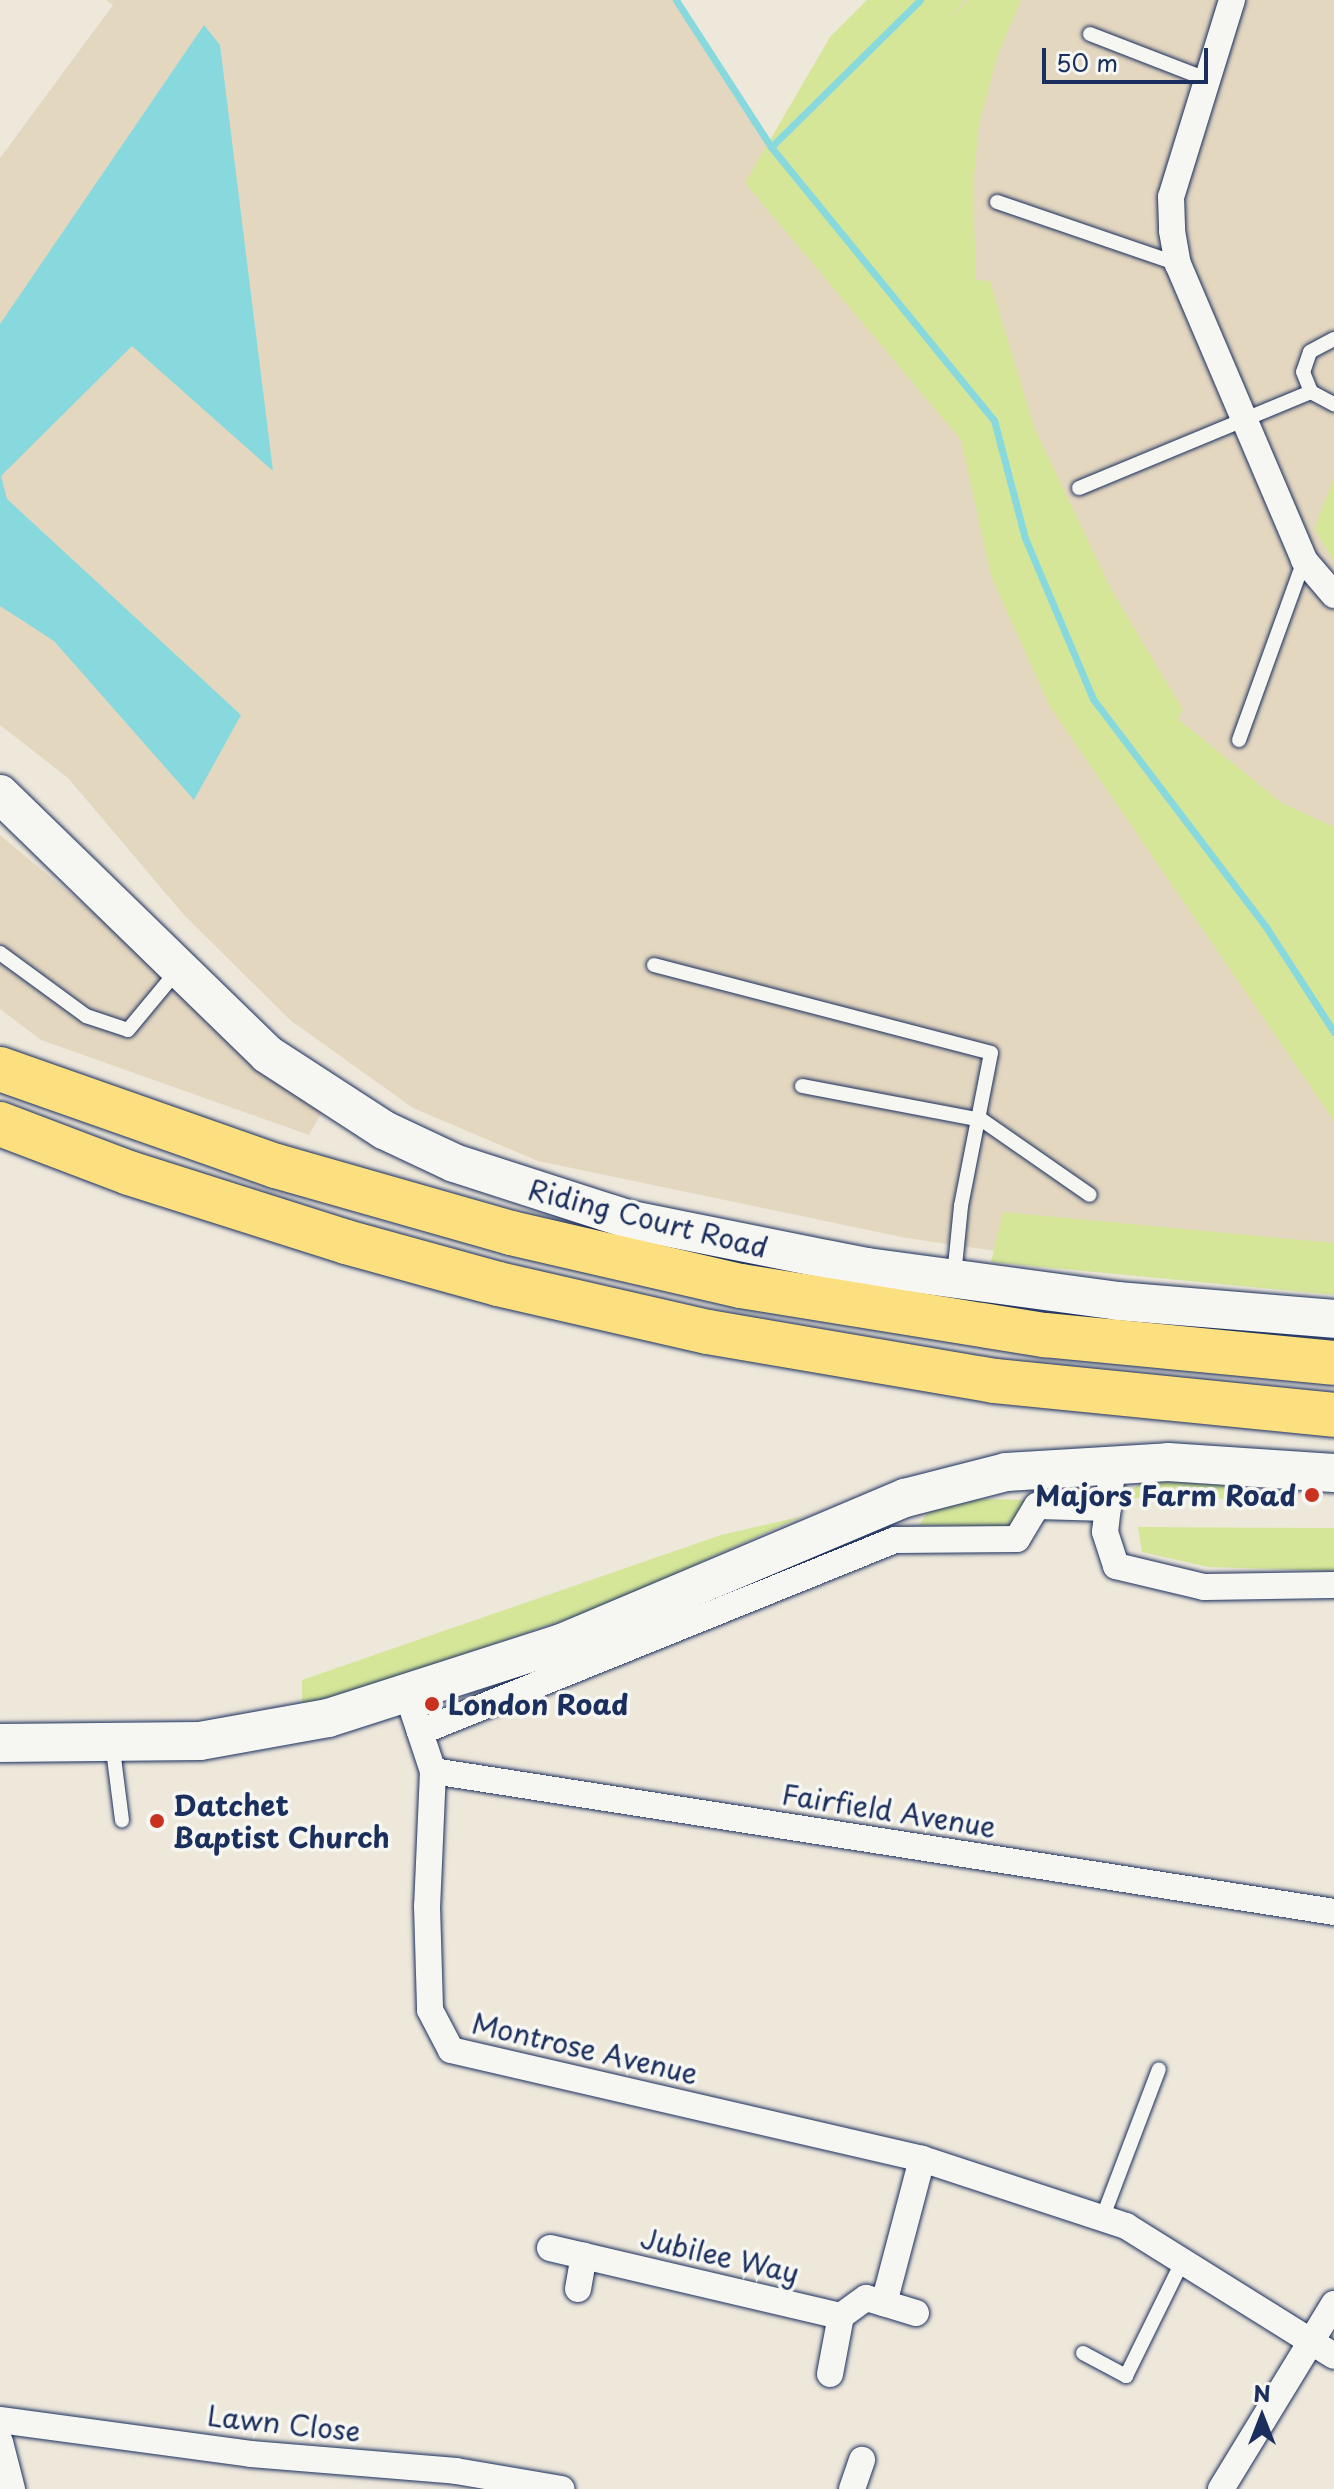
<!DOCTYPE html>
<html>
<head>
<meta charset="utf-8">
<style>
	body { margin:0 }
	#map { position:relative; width:1334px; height:2489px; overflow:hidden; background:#eee8db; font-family:"Playpen Sans",sans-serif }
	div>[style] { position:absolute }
	.built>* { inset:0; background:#e4d7c0 }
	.green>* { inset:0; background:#d5e699 }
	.water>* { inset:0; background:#87d9de }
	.stream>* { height:7px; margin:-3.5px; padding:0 3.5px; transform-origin:3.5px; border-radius:3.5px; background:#87d9de }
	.roads { filter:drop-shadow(0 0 2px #1b2f5e) drop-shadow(0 0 2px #1b2f5e) }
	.lane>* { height:14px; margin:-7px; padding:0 7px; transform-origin:7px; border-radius:7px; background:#f6f6f2 }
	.street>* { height:26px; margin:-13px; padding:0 13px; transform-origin:13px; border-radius:13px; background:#f6f6f2 }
	.secondary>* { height:38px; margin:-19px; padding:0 19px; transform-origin:19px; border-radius:19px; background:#f6f6f2 }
	.highway>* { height:44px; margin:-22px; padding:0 22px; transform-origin:22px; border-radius:22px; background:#fce080 }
	.dots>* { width:22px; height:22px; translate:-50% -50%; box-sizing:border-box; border:4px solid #f6f6f2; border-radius:50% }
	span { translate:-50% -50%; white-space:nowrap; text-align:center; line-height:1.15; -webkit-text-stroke:7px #f6f6f2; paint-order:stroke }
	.street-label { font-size:28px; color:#1b2f5e }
	.poi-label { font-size:28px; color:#1b2f5e; font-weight:700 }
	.right { translate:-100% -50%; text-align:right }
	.left { translate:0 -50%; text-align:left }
	.north { position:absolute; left:1222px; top:2377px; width:80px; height:80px; -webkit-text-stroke:6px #f6f6f2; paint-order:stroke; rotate:0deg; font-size:22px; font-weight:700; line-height:32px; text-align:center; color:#1b2f5e }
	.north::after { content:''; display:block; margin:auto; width:28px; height:36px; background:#1b2f5e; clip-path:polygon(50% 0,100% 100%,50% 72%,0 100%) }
	.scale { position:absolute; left:1042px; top:48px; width:166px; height:36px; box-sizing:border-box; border:4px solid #1b2f5e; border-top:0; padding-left:10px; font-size:24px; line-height:28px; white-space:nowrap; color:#1b2f5e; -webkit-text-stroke:6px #f6f6f2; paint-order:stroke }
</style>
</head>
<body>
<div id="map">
	<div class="built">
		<div style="clip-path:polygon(106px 0,676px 0,771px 147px,856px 262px,1334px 1032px,1334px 1280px,1009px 1253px,906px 1238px,538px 1161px,413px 1108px,290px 1020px,184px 915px,68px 778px,0 725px,0 158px,113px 5px)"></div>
		<div style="clip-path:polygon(965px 0,1334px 0,1334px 954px,1274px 872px,807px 138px,934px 36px)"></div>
		<div style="clip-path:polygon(0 835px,325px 1107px,309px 1135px,41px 1040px,0 1009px)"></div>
	</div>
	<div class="green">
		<div style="clip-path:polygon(867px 0,965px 0,949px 20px,968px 0,1021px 0,998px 54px,979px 124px,973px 187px,976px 280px,990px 281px,1034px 427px,1111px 589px,1183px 710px,1178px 719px,1282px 803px,1334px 827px,1334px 1121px,1050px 707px,991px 576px,961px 440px,745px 183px,830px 37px)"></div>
		<div style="clip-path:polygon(1334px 478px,1334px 561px,1314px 529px)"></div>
		<div style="clip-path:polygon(1003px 1212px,1334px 1243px,1334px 1295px,991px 1262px)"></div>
		<div style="clip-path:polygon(1194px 1480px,1298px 1499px,1123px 1498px,1141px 1482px)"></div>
		<div style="clip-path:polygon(973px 1499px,1033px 1500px,1019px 1527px,919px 1525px,928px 1512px)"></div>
		<div style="clip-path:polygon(803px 1516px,597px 1609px,302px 1708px,302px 1680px,721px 1535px)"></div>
		<div style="clip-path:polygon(1138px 1527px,1334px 1528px,1334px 1571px,1208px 1567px,1142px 1552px)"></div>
	</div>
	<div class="water">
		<div style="clip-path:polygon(204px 25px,220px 45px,273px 471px,132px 346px,1px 476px,7px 499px,241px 715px,194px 800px,54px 641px,0 606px,0 324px)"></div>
	</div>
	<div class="stream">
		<div style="left:676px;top:0;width:175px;rotate:57.1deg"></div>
		<div style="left:771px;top:147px;width:353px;rotate:50.8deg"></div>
		<div style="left:994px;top:420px;width:122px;rotate:75.3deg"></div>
		<div style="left:1025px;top:538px;width:175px;rotate:67.1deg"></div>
		<div style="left:1093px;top:699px;width:286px;rotate:52.8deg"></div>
		<div style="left:1266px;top:927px;width:125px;rotate:57.1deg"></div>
		<div style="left:771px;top:147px;width:209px;rotate:-44.6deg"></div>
	</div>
	<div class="roads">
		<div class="lane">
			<div style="left:1090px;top:34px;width:124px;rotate:21.2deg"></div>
			<div style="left:997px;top:202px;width:191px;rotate:18.9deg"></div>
			<div style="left:1334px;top:339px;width:27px;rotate:152deg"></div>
			<div style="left:1310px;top:352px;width:21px;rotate:109deg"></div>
			<div style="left:1303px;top:372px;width:22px;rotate:68deg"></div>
			<div style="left:1311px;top:392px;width:26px;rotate:28deg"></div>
			<div style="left:1079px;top:488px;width:251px;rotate:-22.5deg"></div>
			<div style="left:1239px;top:740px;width:191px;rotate:-70.1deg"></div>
			<div style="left:0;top:953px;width:107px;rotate:36.2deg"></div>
			<div style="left:86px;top:1016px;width:44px;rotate:18.4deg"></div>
			<div style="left:128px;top:1030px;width:77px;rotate:-50.3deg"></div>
			<div style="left:654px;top:965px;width:348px;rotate:14.6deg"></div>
			<div style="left:991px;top:1053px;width:156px;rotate:101.1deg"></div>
			<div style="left:961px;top:1206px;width:70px;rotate:95.7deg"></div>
			<div style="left:802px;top:1086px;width:183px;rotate:10.7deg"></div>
			<div style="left:982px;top:1120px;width:131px;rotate:34.8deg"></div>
			<div style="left:112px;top:1742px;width:79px;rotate:82.7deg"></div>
			<div style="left:1102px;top:2219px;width:160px;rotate:-69.2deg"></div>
			<div style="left:1083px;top:2353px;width:49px;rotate:28.1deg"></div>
			<div style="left:1126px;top:2376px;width:127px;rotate:-63.8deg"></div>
		</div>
		<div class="street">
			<div style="left:1232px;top:0;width:206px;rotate:107.2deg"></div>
			<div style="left:1171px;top:197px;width:34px;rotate:88deg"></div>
			<div style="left:1172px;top:231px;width:34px;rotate:80deg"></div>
			<div style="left:1178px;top:264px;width:322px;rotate:66.9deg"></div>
			<div style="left:1304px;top:560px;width:46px;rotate:49.4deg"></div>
			<div style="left:1113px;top:1464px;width:68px;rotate:96.7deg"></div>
			<div style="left:1105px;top:1532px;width:36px;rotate:72deg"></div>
			<div style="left:1116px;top:1566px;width:90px;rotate:13.4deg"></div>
			<div style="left:1204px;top:1587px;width:130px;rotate:-0.9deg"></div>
			<div style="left:407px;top:1693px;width:82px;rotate:71.6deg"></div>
			<div style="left:433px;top:1771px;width:135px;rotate:92.5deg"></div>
			<div style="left:427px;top:1906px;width:104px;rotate:88.3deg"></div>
			<div style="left:430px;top:2010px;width:45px;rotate:62.3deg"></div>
			<div style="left:451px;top:2050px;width:483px;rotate:13deg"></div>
			<div style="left:922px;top:2159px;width:215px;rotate:18.2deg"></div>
			<div style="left:1126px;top:2226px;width:245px;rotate:32deg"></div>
			<div style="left:420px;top:1732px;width:512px;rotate:-22.01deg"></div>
			<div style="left:895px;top:1540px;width:122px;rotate:-0.5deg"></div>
			<div style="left:1017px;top:1539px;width:39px;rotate:-59deg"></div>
			<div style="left:1037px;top:1506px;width:71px;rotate:1.6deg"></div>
			<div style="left:433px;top:1771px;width:912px;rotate:8.89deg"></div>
			<div style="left:550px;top:2248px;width:299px;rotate:13.2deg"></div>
			<div style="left:841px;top:2316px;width:31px;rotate:-36deg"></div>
			<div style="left:866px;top:2298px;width:19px;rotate:16deg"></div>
			<div style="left:578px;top:2289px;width:34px;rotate:-80deg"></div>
			<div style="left:916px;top:2313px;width:34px;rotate:-163deg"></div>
			<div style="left:884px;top:2303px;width:149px;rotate:-75.2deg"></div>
			<div style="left:830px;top:2374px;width:59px;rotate:-79.3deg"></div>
			<div style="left:0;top:2420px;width:253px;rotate:7.7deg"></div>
			<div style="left:251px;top:2454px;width:206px;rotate:4.7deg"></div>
			<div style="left:456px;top:2471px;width:107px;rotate:9.7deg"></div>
			<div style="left:0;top:2442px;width:49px;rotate:75.7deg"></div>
			<div style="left:852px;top:2489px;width:31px;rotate:-71deg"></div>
			<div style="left:1221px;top:2489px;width:217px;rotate:-58.6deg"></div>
		</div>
		<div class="secondary">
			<div style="left:0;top:794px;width:373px;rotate:44.2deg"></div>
			<div style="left:267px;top:1054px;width:140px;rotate:33deg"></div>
			<div style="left:384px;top:1130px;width:77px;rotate:25.2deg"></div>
			<div style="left:454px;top:1163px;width:186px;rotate:17.9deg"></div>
			<div style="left:631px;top:1220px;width:241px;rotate:11.3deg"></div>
			<div style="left:867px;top:1267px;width:252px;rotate:7.7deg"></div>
			<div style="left:1117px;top:1301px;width:218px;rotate:4.7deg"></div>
			<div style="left:0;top:1743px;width:200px;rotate:-0.6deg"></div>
			<div style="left:200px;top:1741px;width:130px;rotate:-10.2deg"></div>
			<div style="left:328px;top:1718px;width:243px;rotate:-17.8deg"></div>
			<div style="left:559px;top:1644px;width:376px;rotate:-22.9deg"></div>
			<div style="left:905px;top:1498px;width:104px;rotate:-14.4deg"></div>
			<div style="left:1006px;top:1472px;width:162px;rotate:-3.5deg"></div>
			<div style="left:1168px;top:1462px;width:166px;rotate:3.8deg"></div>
		</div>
		<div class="highway">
			<div style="left:0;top:1069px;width:293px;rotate:19.4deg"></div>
			<div style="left:276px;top:1166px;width:244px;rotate:15.9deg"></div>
			<div style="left:511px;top:1233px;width:236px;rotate:13deg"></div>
			<div style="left:741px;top:1286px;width:308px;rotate:9.2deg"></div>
			<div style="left:1045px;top:1335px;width:290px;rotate:5.5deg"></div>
			<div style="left:0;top:1124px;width:138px;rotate:20.8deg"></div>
			<div style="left:129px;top:1173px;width:228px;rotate:17.6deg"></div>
			<div style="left:346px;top:1242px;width:158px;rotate:15.4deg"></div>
			<div style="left:498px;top:1284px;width:215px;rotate:12.9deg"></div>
			<div style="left:708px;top:1332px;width:291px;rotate:9.7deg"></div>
			<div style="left:995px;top:1381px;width:341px;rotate:5.7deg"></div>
		</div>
	</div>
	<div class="dots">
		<div style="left:1312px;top:1495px;background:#c8321e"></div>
		<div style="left:432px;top:1704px;background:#c8321e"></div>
		<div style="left:157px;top:1821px;background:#c8321e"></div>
	</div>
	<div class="street-label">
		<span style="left:648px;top:1218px;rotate:14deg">Riding Court Road</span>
		<span style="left:889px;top:1810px;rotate:9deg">Fairfield Avenue</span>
		<span style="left:585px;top:2048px;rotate:13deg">Montrose Avenue</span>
		<span style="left:720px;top:2255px;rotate:13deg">Jubilee Way</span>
		<span style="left:284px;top:2423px;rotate:6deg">Lawn Close</span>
	</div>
	<div class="poi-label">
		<span class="right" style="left:1296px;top:1495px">Majors Farm Road</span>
		<span class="left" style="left:448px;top:1704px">London Road</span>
		<span class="left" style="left:173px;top:1821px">Datchet<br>Baptist Church</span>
	</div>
	<div class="north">N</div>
	<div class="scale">50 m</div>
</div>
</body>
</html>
